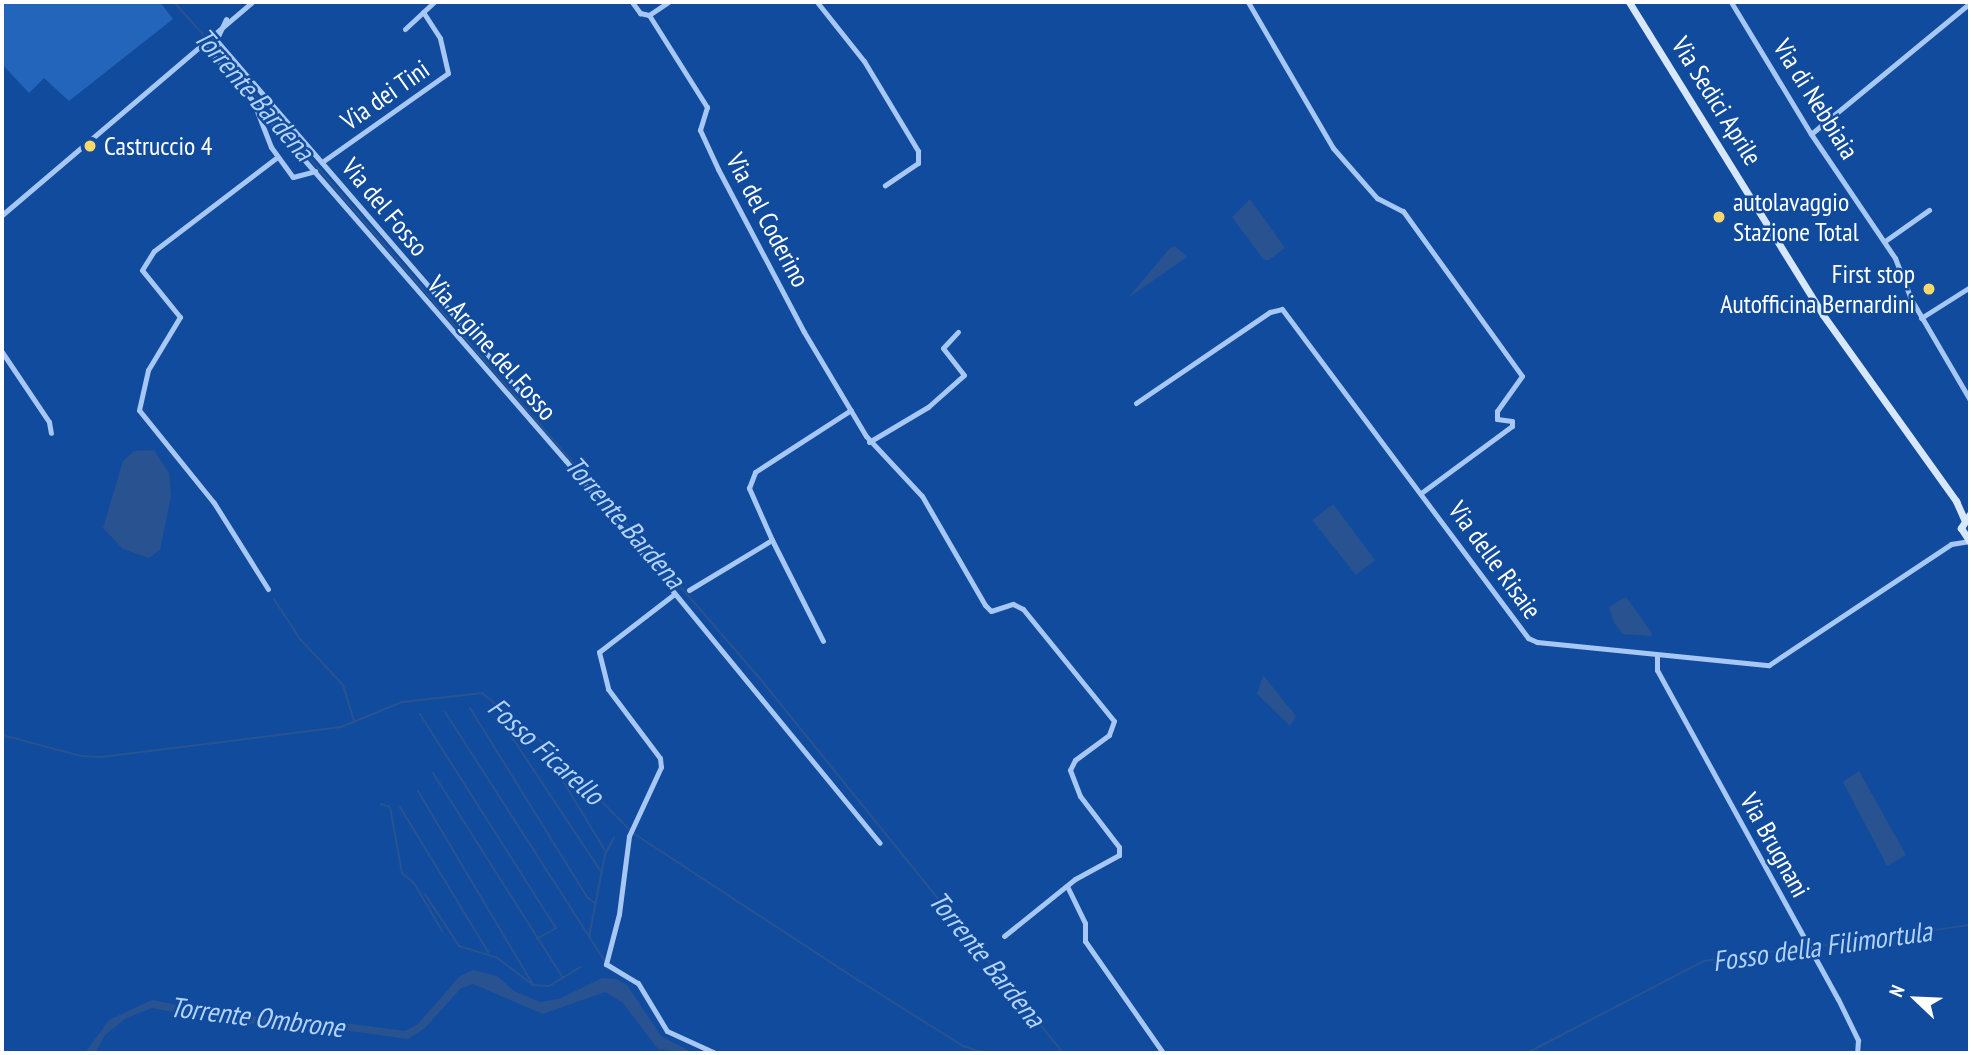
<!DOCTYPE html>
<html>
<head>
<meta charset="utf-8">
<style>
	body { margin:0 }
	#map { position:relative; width:1972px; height:1055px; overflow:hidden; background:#114b9d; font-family:"PT Sans Narrow",sans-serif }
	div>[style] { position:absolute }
	.green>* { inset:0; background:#2465bc }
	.water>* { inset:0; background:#295390 }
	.stream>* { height:2px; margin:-1px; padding:0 1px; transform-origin:1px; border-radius:1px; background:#295390 }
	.street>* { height:5px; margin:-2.5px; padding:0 2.5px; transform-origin:2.5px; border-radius:2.5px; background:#a7c8f5 }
	.secondary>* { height:7px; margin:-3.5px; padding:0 3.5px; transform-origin:3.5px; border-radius:3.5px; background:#d7e7fd }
	.dots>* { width:19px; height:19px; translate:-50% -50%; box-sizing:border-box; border:4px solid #114b9d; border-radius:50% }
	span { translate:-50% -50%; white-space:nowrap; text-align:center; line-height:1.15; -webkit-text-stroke:5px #114b9d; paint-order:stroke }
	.street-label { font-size:26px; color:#fff }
	.poi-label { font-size:26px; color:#fff }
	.left { translate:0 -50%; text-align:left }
	.right { translate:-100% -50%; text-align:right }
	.water-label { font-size:28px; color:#b4d3fb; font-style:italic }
	.frame { position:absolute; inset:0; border:4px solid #fff; pointer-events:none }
	.north { position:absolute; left:1881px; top:964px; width:70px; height:70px; -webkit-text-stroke:5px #114b9d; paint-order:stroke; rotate:293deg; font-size:19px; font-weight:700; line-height:28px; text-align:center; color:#fff }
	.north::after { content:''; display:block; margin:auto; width:24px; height:32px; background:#fff; clip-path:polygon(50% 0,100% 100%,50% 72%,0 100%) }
</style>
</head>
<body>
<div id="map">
	<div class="green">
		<div style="clip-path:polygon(2px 2px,160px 2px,173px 19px,69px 101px,44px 78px,29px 93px,2px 64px)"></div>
	</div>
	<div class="water">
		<div style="clip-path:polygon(1250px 199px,1285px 248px,1269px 260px,1264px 260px,1232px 217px)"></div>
		<div style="clip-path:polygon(1175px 246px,1187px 257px,1128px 298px,1170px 248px)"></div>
		<div style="clip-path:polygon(154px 450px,169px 473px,171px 496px,160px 550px,149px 558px,123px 549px,103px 528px,123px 461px,134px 451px)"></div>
		<div style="clip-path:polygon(1333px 504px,1375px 560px,1356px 575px,1312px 520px)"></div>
		<div style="clip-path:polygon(1626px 597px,1652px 633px,1651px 636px,1623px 634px,1614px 623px,1609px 607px)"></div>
		<div style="clip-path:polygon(1263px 675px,1296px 716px,1290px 726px,1257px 694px)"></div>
		<div style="clip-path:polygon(1859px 771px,1906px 855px,1887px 866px,1843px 782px)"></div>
		<div style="clip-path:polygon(473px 970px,497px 976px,514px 991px,540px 1002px,559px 999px,602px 978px,616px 979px,627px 985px,661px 1036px,693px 1053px,658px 1049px,623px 1003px,605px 992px,543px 1014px,473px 984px,461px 988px,425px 1028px,408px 1039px,315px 1026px,232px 1023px,152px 1008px,126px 1018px,105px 1035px,95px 1053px,85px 1053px,109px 1020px,152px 1000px,226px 1015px,314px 1019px,405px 1031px,418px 1024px,460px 976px)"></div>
	</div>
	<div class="stream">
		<div style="left:174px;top:2px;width:48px;rotate:48.4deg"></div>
		<div style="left:209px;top:42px;width:837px;rotate:49.12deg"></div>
		<div style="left:757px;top:675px;width:486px;rotate:51deg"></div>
		<div style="left:274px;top:599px;width:48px;rotate:57deg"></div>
		<div style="left:300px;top:639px;width:63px;rotate:46.9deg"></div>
		<div style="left:343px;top:685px;width:39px;rotate:73deg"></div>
		<div style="left:470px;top:708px;width:222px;rotate:58.2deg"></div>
		<div style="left:587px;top:897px;width:11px;rotate:38deg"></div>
		<div style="left:445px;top:712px;width:295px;rotate:57.3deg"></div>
		<div style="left:420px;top:714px;width:254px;rotate:57.6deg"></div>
		<div style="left:556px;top:928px;width:22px;rotate:150deg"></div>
		<div style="left:509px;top:733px;width:168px;rotate:56.4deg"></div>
		<div style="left:2px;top:735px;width:82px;rotate:14.9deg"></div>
		<div style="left:81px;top:756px;width:20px;rotate:3deg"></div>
		<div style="left:101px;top:757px;width:242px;rotate:-7.1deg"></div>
		<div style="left:341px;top:727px;width:66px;rotate:-22.3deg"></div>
		<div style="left:402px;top:702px;width:81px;rotate:-6.4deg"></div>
		<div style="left:482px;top:693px;width:85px;rotate:39.3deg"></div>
		<div style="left:548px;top:747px;width:115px;rotate:45.4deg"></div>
		<div style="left:433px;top:773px;width:243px;rotate:57.6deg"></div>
		<div style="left:561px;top:778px;width:87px;rotate:58.7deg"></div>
		<div style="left:418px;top:791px;width:226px;rotate:59.3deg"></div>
		<div style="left:381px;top:804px;width:9px;rotate:18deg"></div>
		<div style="left:390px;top:807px;width:67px;rotate:79.7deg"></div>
		<div style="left:402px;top:873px;width:16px;rotate:40deg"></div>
		<div style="left:414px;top:883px;width:56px;rotate:59.7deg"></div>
		<div style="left:400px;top:807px;width:170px;rotate:58.7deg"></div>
		<div style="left:633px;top:833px;width:272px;rotate:33.2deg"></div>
		<div style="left:861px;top:982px;width:120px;rotate:32.1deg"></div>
		<div style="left:963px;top:1046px;width:22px;rotate:18deg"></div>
		<div style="left:425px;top:894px;width:62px;rotate:56.8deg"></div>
		<div style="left:459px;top:946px;width:39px;rotate:17deg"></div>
		<div style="left:496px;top:957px;width:46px;rotate:37.1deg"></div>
		<div style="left:533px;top:985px;width:16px;rotate:4deg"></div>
		<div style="left:549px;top:986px;width:37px;rotate:-31deg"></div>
		<div style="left:589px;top:937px;width:84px;rotate:-79deg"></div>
		<div style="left:605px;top:855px;width:20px;rotate:-63deg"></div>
		<div style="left:1813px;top:947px;width:159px;rotate:-8deg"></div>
		<div style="left:1527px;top:1053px;width:199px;rotate:-27.5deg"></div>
		<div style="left:1704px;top:961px;width:104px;rotate:-7.7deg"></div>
	</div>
	<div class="street">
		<div style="left:632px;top:2px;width:14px;rotate:54deg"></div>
		<div style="left:640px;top:13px;width:9px;rotate:13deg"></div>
		<div style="left:817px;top:2px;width:75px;rotate:51.5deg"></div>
		<div style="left:864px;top:61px;width:105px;rotate:59deg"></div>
		<div style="left:918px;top:151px;width:12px;rotate:90deg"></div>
		<div style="left:918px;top:163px;width:40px;rotate:146deg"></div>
		<div style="left:1248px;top:2px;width:169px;rotate:59.8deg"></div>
		<div style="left:1333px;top:148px;width:67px;rotate:48.7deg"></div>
		<div style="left:1377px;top:198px;width:29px;rotate:27deg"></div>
		<div style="left:1403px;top:211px;width:203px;rotate:54.2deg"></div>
		<div style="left:1522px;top:376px;width:43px;rotate:125.5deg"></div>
		<div style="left:1497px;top:411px;width:8px;rotate:90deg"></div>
		<div style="left:1497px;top:419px;width:15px;rotate:8deg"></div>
		<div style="left:1512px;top:421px;width:5px;rotate:90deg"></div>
		<div style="left:1512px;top:426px;width:113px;rotate:143.6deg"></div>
		<div style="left:1731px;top:2px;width:154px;rotate:58.8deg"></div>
		<div style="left:1811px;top:134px;width:150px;rotate:55.9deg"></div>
		<div style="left:1895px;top:258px;width:44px;rotate:68.7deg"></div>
		<div style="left:1911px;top:299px;width:117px;rotate:59.7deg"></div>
		<div style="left:649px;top:15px;width:109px;rotate:57.8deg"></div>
		<div style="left:707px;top:107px;width:24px;rotate:107deg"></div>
		<div style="left:700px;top:130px;width:43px;rotate:65.2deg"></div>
		<div style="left:718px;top:169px;width:184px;rotate:62.2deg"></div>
		<div style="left:804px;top:332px;width:121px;rotate:59.2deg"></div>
		<div style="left:866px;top:436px;width:82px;rotate:47deg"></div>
		<div style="left:922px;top:496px;width:126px;rotate:60deg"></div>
		<div style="left:985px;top:605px;width:8px;rotate:45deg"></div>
		<div style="left:991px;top:611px;width:23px;rotate:-18deg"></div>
		<div style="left:1013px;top:604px;width:11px;rotate:27deg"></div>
		<div style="left:1023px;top:609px;width:144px;rotate:50.9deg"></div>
		<div style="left:1114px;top:721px;width:15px;rotate:110deg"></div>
		<div style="left:1109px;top:735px;width:42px;rotate:143.7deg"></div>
		<div style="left:1075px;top:760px;width:11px;rotate:117deg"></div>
		<div style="left:1070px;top:770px;width:28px;rotate:69deg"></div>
		<div style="left:1080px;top:796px;width:64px;rotate:52.6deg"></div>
		<div style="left:1119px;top:847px;width:8px;rotate:90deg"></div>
		<div style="left:1119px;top:855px;width:50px;rotate:151.4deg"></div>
		<div style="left:1075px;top:879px;width:91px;rotate:141.2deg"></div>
		<div style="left:649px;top:15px;width:23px;rotate:-34deg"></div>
		<div style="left:226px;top:19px;width:23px;rotate:115deg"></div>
		<div style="left:216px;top:40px;width:473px;rotate:49.2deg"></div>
		<div style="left:405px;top:29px;width:40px;rotate:-43deg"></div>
		<div style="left:201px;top:42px;width:70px;rotate:47.9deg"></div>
		<div style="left:247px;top:94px;width:486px;rotate:49deg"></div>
		<div style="left:566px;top:461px;width:494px;rotate:50.6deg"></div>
		<div style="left:255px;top:106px;width:44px;rotate:68.7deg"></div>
		<div style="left:271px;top:147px;width:37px;rotate:54deg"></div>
		<div style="left:293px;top:177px;width:23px;rotate:-15deg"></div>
		<div style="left:1811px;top:134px;width:206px;rotate:-39.5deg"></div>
		<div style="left:322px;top:162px;width:154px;rotate:-35.2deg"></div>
		<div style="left:448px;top:73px;width:36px;rotate:-103deg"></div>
		<div style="left:440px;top:38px;width:31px;rotate:-123deg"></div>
		<div style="left:2px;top:215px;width:328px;rotate:-40.4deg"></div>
		<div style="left:1885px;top:241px;width:54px;rotate:-35.2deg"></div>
		<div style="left:1921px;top:318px;width:58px;rotate:-32.3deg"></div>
		<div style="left:2px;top:352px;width:84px;rotate:56.1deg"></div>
		<div style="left:49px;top:422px;width:11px;rotate:80deg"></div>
		<div style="left:1136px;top:403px;width:162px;rotate:-34.2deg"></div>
		<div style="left:1270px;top:312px;width:12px;rotate:-14deg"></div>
		<div style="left:1282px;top:309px;width:411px;rotate:53.2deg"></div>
		<div style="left:1528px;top:638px;width:10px;rotate:24deg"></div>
		<div style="left:1537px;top:642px;width:233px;rotate:5.7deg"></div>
		<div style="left:1769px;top:665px;width:219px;rotate:-33.6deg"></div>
		<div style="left:1951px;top:544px;width:19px;rotate:-9deg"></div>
		<div style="left:869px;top:442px;width:69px;rotate:-30.7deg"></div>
		<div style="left:928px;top:407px;width:48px;rotate:-41.6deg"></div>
		<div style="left:964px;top:375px;width:34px;rotate:-128deg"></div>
		<div style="left:943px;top:348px;width:22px;rotate:-47deg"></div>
		<div style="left:772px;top:540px;width:113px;rotate:63.2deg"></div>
		<div style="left:268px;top:589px;width:102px;rotate:-122.1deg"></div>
		<div style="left:214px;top:503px;width:119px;rotate:-128.9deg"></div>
		<div style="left:139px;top:410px;width:41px;rotate:-77.3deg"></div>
		<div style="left:148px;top:370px;width:62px;rotate:-58.9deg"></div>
		<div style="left:180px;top:317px;width:60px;rotate:-129deg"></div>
		<div style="left:142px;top:270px;width:22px;rotate:-58deg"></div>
		<div style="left:154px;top:251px;width:153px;rotate:-37.3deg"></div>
		<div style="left:689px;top:590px;width:97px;rotate:-31.1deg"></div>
		<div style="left:772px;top:540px;width:57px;rotate:-113.9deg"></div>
		<div style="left:749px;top:488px;width:17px;rotate:-69deg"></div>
		<div style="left:755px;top:472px;width:114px;rotate:-32.9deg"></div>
		<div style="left:673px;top:595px;width:93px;rotate:142.4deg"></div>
		<div style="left:599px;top:652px;width:38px;rotate:76deg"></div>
		<div style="left:608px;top:689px;width:86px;rotate:53deg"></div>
		<div style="left:660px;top:758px;width:9px;rotate:84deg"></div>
		<div style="left:661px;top:767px;width:76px;rotate:114.9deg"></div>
		<div style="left:629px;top:836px;width:79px;rotate:97.3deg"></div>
		<div style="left:619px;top:914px;width:52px;rotate:104.6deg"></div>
		<div style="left:606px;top:964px;width:37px;rotate:31deg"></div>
		<div style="left:638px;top:983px;width:56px;rotate:58.9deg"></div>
		<div style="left:667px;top:1031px;width:53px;rotate:24.6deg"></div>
		<div style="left:1657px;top:655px;width:15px;rotate:90deg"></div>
		<div style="left:1657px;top:670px;width:376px;rotate:61.2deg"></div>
		<div style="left:1838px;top:999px;width:46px;rotate:64deg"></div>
		<div style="left:1858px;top:1040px;width:13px;rotate:94deg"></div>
		<div style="left:1067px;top:886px;width:41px;rotate:64.1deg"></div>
		<div style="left:1085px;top:923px;width:18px;rotate:90deg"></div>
		<div style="left:1085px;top:941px;width:136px;rotate:55.1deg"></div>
	</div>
	<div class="secondary">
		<div style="left:1629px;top:2px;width:368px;rotate:58.2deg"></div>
		<div style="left:1823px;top:315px;width:229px;rotate:54.4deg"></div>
		<div style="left:1956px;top:501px;width:20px;rotate:66deg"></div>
		<div style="left:1970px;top:514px;width:17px;rotate:123deg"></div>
		<div style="left:1961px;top:528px;width:17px;rotate:57deg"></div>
	</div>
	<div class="dots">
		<div style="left:90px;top:146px;background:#ffd86b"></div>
		<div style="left:1719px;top:217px;background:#ffd86b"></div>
		<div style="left:1929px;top:289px;background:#ffd86b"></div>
	</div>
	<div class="street-label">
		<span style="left:385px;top:95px;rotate:-35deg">Via dei Tini</span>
		<span style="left:1816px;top:99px;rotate:58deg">Via di Nebbiaia</span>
		<span style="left:1717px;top:101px;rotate:58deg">Via Sedici Aprile</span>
		<span style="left:385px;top:207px;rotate:50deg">Via del Fosso</span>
		<span style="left:768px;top:220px;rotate:62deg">Via del Coderino</span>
		<span style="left:492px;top:348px;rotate:49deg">Via Argine del Fosso</span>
		<span style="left:1495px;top:560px;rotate:54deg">Via delle Risaie</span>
		<span style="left:1775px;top:845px;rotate:61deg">Via Brugnani</span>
	</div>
	<div class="poi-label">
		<span class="left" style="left:104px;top:146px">Castruccio 4</span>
		<span class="left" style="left:1733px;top:217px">autolavaggio<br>Stazione Total</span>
		<span class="right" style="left:1915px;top:289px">First stop<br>Autofficina Bernardini</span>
	</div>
	<div class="water-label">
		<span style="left:254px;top:94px;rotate:49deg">Torrente Bardena</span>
		<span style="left:625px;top:522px;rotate:49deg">Torrente Bardena</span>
		<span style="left:546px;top:751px;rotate:42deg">Fosso Ficarello</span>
		<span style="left:1822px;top:946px;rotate:-8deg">Fosso della Filimortula</span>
		<span style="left:987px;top:959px;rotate:51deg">Torrente Bardena</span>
		<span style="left:257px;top:1017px;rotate:7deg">Torrente Ombrone</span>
	</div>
	<div class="frame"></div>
	<div class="north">N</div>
</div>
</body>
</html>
